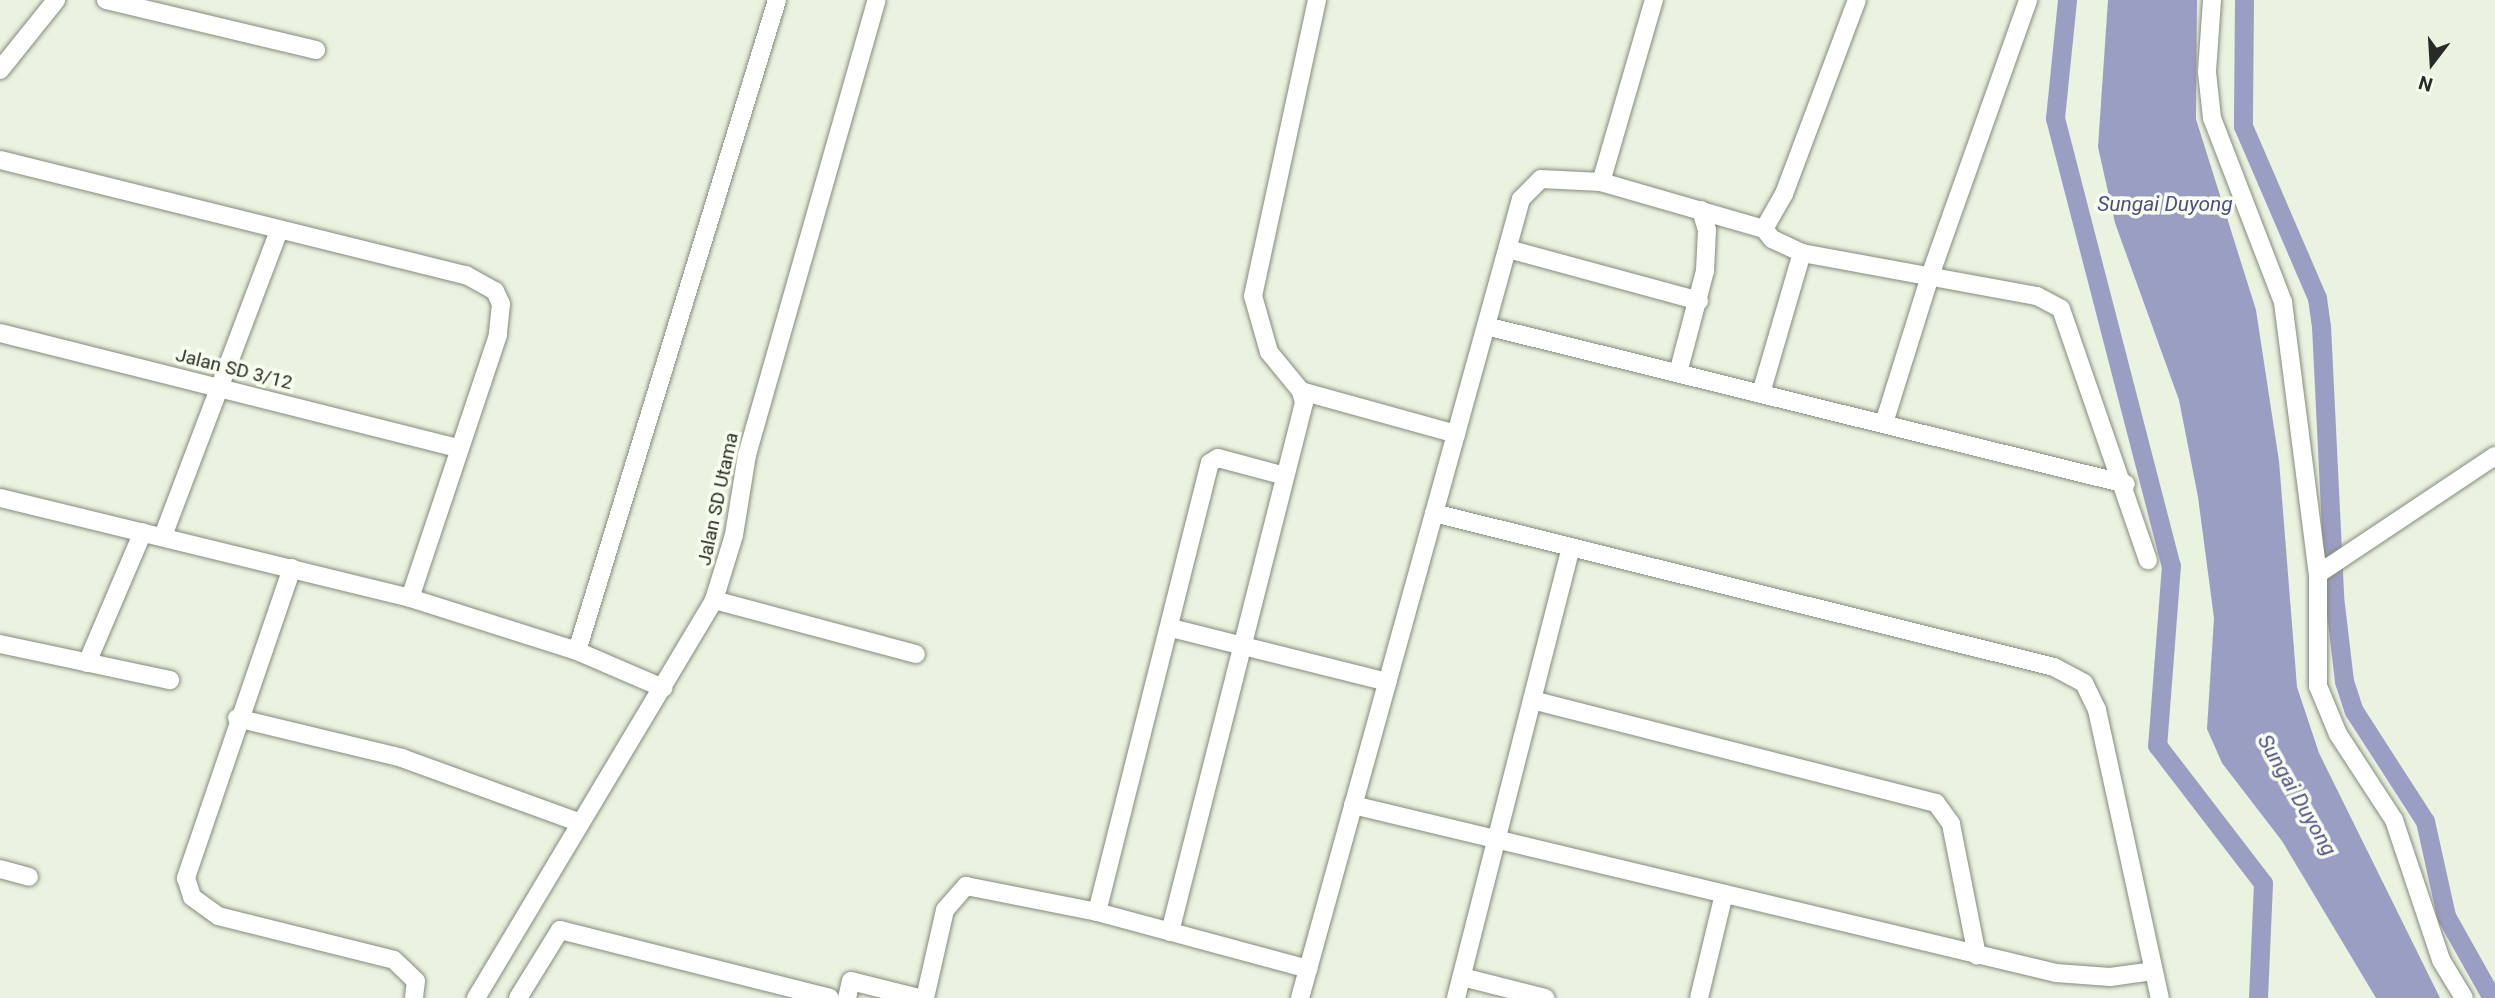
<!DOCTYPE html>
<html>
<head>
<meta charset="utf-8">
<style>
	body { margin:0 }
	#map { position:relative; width:2495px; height:998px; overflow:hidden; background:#eaf2e0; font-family:Roboto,sans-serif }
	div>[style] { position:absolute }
	.water>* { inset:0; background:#9b9ec3 }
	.canal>* { height:19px; margin:-9.5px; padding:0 9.5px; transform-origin:9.5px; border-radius:9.5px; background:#9b9ec3 }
	.roads { filter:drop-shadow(0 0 2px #858b7b) drop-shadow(0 0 2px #858b7b) }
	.minor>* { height:18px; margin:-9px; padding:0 9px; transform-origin:9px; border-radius:9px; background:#fff }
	span { translate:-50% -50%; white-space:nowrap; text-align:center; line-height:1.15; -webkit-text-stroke:7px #f9fff0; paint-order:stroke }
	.street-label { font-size:19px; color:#282b24 }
	.water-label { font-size:21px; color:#4e4f83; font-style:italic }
	.north { position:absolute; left:2397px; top:28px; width:70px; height:70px; -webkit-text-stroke:5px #f9fff0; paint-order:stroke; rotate:197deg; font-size:19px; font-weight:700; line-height:28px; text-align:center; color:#282b24 }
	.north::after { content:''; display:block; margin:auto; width:24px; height:32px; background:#282b24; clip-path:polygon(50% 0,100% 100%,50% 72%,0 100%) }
</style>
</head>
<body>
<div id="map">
	<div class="water">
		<div style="clip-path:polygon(2108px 0,2197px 0,2196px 119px,2256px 310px,2279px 461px,2297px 687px,2319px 753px,2440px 998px,2376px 998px,2282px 841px,2222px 763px,2207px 729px,2214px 618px,2198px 497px,2179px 400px,2115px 223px,2098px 147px)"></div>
	</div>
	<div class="canal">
		<div style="left:2067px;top:0;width:119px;rotate:95.8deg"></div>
		<div style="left:2055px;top:118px;width:462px;rotate:75.5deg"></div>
		<div style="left:2171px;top:565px;width:181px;rotate:94.4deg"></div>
		<div style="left:2157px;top:745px;width:174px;rotate:52.5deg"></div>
		<div style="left:2263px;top:883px;width:115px;rotate:92.5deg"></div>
		<div style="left:2244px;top:0;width:126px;rotate:90.5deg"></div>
		<div style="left:2243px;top:126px;width:187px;rotate:66.7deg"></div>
		<div style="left:2317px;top:298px;width:28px;rotate:82deg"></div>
		<div style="left:2321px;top:326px;width:270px;rotate:87.2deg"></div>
		<div style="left:2334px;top:596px;width:86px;rotate:83.3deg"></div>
		<div style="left:2344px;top:681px;width:32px;rotate:72deg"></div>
		<div style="left:2354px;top:711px;width:131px;rotate:57.2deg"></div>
		<div style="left:2425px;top:821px;width:97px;rotate:77.5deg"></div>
		<div style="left:2446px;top:916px;width:94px;rotate:60.7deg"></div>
	</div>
	<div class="roads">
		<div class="minor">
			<div style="left:106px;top:0;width:216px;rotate:13.4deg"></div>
			<div style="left:2212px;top:0;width:72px;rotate:94deg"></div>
			<div style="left:2207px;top:72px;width:46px;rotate:83.8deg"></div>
			<div style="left:2212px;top:118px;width:197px;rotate:68.9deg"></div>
			<div style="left:2283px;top:302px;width:274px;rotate:82.7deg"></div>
			<div style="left:2318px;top:574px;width:112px;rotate:90deg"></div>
			<div style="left:2318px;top:686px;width:52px;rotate:67.4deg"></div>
			<div style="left:2338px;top:734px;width:103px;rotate:56.9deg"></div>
			<div style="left:2394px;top:820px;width:148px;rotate:71.4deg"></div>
			<div style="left:2441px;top:960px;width:44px;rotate:58.8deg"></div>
			<div style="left:0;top:70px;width:90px;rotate:-51.3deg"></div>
			<div style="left:0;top:160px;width:480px;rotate:13.9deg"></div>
			<div style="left:466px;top:275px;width:33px;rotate:29deg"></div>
			<div style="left:495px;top:291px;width:14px;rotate:65deg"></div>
			<div style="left:501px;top:304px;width:31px;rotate:96deg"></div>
			<div style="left:498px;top:335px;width:277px;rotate:108.5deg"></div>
			<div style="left:1601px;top:182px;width:190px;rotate:-73.8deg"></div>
			<div style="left:1764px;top:229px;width:13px;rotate:51deg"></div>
			<div style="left:1772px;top:239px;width:33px;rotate:25deg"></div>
			<div style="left:1802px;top:253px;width:239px;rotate:10.4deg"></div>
			<div style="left:2037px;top:296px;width:27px;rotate:28deg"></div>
			<div style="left:2061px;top:309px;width:266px;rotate:70.9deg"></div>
			<div style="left:1508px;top:249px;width:198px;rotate:15.2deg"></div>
			<div style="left:1486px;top:326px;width:659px;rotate:13.87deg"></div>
			<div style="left:0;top:333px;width:472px;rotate:14.1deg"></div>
			<div style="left:1678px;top:373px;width:106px;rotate:-75.2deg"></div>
			<div style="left:1705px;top:271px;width:41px;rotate:-87.2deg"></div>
			<div style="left:1707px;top:230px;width:21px;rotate:-107deg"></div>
			<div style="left:1301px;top:391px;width:161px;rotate:15.5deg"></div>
			<div style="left:1761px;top:393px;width:146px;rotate:-73.7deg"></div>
			<div style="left:1884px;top:423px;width:157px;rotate:-72.6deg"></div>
			<div style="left:1931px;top:273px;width:290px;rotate:-70.4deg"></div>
			<div style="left:0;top:498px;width:422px;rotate:13.7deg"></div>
			<div style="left:410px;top:598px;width:175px;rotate:17.6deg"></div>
			<div style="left:577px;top:651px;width:94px;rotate:23.3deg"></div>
			<div style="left:1434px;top:513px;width:639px;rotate:13.95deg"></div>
			<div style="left:2054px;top:667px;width:34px;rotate:28deg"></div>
			<div style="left:2084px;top:683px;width:30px;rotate:64deg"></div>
			<div style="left:2097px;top:710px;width:295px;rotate:77.7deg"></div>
			<div style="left:163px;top:536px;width:327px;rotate:-69.2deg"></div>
			<div style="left:292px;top:568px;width:328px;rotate:108.9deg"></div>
			<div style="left:186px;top:878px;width:20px;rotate:72deg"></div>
			<div style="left:192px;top:897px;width:32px;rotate:36deg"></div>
			<div style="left:218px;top:916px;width:181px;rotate:14deg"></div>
			<div style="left:394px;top:960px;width:30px;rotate:44deg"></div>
			<div style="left:416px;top:981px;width:17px;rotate:97deg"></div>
			<div style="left:2318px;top:574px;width:213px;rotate:-33.7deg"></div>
			<div style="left:714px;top:600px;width:209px;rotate:15deg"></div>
			<div style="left:1171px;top:628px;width:223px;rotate:14deg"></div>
			<div style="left:0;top:644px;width:174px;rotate:12deg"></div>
			<div style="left:577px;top:651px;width:681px;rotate:-72.92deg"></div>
			<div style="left:87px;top:663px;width:142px;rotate:-66.9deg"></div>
			<div style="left:1532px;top:700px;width:417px;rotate:14.3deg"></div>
			<div style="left:1936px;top:803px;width:26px;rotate:54deg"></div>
			<div style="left:1951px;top:824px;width:134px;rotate:78.8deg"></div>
			<div style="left:237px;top:718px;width:170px;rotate:13.6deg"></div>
			<div style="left:402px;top:758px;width:190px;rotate:20deg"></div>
			<div style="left:1353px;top:805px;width:723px;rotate:13.44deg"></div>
			<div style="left:2056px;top:973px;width:54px;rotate:4.2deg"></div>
			<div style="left:2110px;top:977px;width:43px;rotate:-7.9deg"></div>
			<div style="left:0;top:869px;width:30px;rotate:15deg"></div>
			<div style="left:1097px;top:912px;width:463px;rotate:-75.9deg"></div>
			<div style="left:1210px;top:463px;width:9px;rotate:-32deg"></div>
			<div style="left:1218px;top:458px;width:69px;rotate:15deg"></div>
			<div style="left:1170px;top:932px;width:546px;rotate:-75.79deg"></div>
			<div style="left:1304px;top:403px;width:12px;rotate:-104deg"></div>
			<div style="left:1301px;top:391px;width:50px;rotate:-129.4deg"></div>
			<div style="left:1269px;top:352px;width:58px;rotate:-105.9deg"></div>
			<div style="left:1253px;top:296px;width:303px;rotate:-77.8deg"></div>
			<div style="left:1462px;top:977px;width:86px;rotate:14.2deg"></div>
			<div style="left:476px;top:998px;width:464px;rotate:-59.1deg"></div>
			<div style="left:714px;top:600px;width:68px;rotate:-72.9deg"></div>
			<div style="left:734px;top:535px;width:81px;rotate:-80.8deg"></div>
			<div style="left:747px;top:455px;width:473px;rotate:-74.1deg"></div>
			<div style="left:518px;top:998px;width:80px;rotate:-58.3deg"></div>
			<div style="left:560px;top:930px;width:278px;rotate:14.1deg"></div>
			<div style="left:847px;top:998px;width:17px;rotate:-77deg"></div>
			<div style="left:851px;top:981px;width:70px;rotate:14deg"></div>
			<div style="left:925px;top:998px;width:90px;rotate:-77.2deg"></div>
			<div style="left:945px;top:910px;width:32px;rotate:-49deg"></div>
			<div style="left:966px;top:886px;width:134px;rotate:11.2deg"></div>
			<div style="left:1097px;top:912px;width:219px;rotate:15.1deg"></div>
			<div style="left:1300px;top:998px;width:829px;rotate:-74.54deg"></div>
			<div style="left:1521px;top:199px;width:28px;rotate:-45deg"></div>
			<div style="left:1541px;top:179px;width:60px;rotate:2.9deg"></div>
			<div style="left:1601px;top:182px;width:170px;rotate:16.1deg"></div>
			<div style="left:1764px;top:229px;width:40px;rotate:-60.3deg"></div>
			<div style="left:1784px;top:194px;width:207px;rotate:-69.4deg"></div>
			<div style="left:1456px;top:998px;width:465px;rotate:-75.7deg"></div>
			<div style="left:1699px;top:998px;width:107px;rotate:-76.5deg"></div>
		</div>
	</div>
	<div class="street-label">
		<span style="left:234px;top:369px;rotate:14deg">Jalan SD 3/12</span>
		<span style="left:718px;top:499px;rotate:-78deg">Jalan SD Utama</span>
	</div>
	<div class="water-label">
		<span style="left:2165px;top:204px">Sungai Duyong</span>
		<span style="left:2297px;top:795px;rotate:60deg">Sungai Duyong</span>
	</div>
	<div class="north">N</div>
</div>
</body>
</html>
